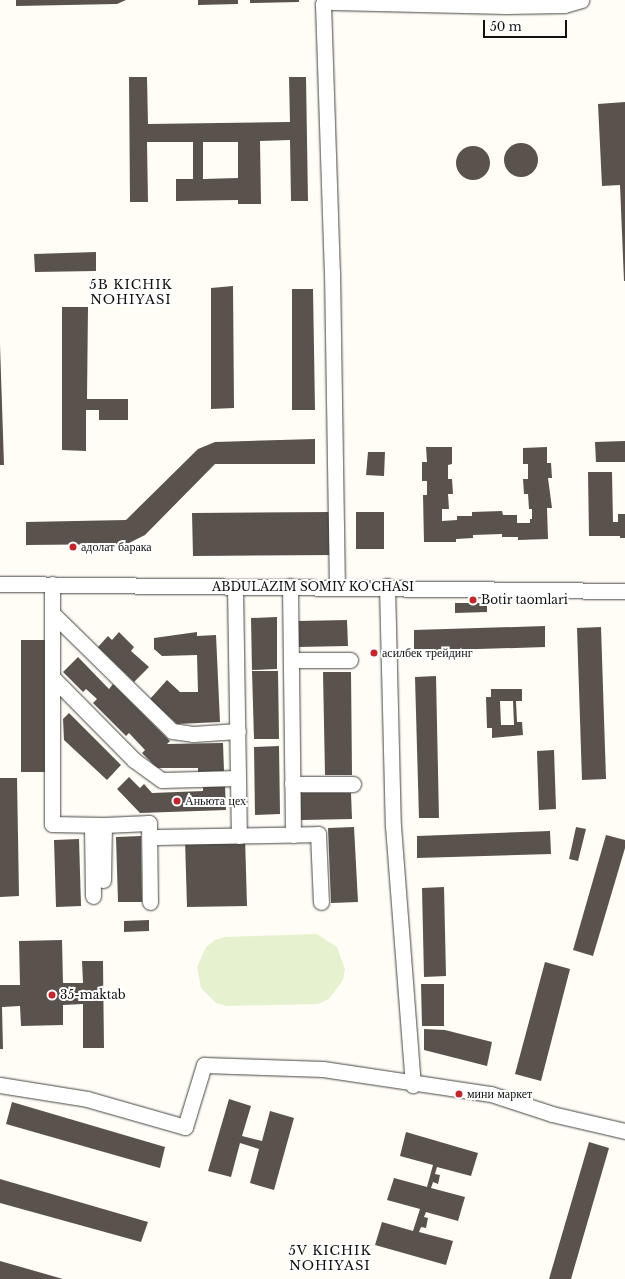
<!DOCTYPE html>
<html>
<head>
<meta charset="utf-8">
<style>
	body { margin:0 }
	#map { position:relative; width:625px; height:1279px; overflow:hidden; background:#fffdf5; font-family:"Libre Baskerville",serif }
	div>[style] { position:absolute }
	.pitch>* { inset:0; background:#e6f2cf }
	.building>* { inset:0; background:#5a524d }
	.round { border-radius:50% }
	.roads { filter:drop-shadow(0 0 1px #444) drop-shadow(0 0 1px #444) }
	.minor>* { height:15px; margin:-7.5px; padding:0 7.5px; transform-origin:7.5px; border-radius:7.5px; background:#fff }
	.dots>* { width:11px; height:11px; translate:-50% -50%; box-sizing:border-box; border:2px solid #fff; border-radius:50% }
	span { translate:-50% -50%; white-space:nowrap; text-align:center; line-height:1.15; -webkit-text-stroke:4px #fff; paint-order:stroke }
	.poi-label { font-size:12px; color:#111 }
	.left { translate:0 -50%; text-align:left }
	.street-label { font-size:12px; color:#111 }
	.neighbourhood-label { font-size:13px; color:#111; letter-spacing:1px }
	.scale { position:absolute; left:483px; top:20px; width:84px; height:18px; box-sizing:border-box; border:2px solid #111; border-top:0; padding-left:5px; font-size:12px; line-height:14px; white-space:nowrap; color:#111; -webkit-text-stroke:3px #fff; paint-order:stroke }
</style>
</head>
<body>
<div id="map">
	<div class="pitch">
		<div style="clip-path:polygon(317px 934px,337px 947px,345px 969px,343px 980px,329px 999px,318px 1004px,227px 1006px,216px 1003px,201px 988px,197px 967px,206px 947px,215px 940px,225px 937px)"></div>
	</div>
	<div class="building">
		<div style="clip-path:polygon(16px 0,126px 0,117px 4px,16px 6px)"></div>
		<div style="clip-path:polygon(198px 0,238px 0,238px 4px,198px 5px)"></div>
		<div style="clip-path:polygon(250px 0,299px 0,299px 2px,250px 3px)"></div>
		<div style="clip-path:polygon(evenodd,129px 77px,147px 77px,148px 124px,290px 122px,289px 77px,306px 77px,308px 201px,291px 201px,290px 140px,260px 141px,261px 204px,238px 204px,238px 200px,176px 201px,176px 179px,193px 179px,193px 142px,147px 142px,148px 202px,130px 202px,129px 77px,203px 142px,238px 142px,238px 178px,203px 179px,203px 142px)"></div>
		<div style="clip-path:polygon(625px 102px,625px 281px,624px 281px,620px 185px,602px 186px,598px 104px)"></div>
		<div class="round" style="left:504px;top:143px;width:34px;height:34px"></div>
		<div class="round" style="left:456px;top:146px;width:34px;height:34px"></div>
		<div style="clip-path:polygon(96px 252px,96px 271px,35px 272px,34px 254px)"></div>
		<div style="clip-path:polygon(233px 286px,234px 408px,211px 409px,211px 288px)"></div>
		<div style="clip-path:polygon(292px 289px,313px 289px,315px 410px,292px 410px)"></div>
		<div style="clip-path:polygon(62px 307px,88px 307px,87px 399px,128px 399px,128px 420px,99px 420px,99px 410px,86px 410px,86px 451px,62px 450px)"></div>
		<div style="clip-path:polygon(0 345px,4px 465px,0 465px)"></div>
		<div style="clip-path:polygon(315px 439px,315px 464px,215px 464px,145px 535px,127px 544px,26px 545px,26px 522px,126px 520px,198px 449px,215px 442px)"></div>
		<div style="clip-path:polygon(625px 441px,625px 462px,596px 462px,595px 442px)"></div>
		<div style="clip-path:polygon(426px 447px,452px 447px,452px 464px,448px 465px,448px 479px,452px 479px,453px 494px,448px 494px,449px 509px,442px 509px,442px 521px,457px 520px,457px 516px,472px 516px,472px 512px,502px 511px,503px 515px,517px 515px,517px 523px,530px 523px,530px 519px,532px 519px,532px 509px,529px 509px,528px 494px,524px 494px,523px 479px,528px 479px,528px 464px,523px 464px,523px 448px,547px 447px,547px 463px,551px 463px,552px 478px,548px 478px,552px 508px,547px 508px,548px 539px,518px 540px,518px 537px,502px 537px,502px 534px,473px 535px,473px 538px,456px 539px,456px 542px,424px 542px,423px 495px,427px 495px,427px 481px,422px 481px,422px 462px,427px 462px)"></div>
		<div style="clip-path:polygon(368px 452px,385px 452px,384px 476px,366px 475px)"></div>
		<div style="clip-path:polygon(588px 472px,612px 472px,613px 522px,618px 522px,618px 514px,625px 514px,625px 538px,620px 538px,620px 536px,589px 536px)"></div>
		<div style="clip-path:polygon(331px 512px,332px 555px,193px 556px,192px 513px)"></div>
		<div style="clip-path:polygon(356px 512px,384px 512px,384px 549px,356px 549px)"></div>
		<div style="clip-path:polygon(455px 603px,487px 603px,487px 612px,455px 613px)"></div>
		<div style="clip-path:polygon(277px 617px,277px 669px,252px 670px,251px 618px)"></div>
		<div style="clip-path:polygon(347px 620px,348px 646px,297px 647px,297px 621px)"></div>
		<div style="clip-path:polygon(545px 626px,545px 647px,414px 651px,414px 630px)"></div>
		<div style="clip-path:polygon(601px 627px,606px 779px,582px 780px,577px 628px)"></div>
		<div style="clip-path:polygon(119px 632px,134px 647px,131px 651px,149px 667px,134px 682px,98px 647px,108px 636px,112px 640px)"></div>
		<div style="clip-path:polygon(197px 632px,197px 636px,216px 635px,220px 722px,177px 724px,150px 699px,167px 680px,180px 692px,198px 692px,197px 655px,162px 656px,154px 649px,154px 638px)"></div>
		<div style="clip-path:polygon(21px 640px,47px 640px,47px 772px,21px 772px)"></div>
		<div style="clip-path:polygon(78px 657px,109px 689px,113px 684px,170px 741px,167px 744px,223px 743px,224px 771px,198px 772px,198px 768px,157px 768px,142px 753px,145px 750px,129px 733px,126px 736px,93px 703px,97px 699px,86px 689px,83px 692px,63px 672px)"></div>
		<div style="clip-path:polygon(252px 671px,278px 671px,279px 739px,254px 739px)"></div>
		<div style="clip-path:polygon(323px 672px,351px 672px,352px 775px,325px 775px)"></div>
		<div style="clip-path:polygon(436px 676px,439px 818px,419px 818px,415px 677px)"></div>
		<div style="clip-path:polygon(evenodd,491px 689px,522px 689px,522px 701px,516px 701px,517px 722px,522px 722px,523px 735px,492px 738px,492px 728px,487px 728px,486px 697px,491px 697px,491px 689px,500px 701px,513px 701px,514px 725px,501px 725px,500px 701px)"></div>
		<div style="clip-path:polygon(69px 713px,121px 765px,107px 780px,64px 740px,63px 719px)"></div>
		<div style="clip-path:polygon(279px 746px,280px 814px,255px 815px,254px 747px)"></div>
		<div style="clip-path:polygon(554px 750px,556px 809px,539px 810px,537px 751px)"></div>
		<div style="clip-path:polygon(129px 777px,140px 788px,144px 784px,152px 793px,203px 791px,203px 786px,225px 785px,226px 810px,140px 813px,117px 789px)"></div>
		<div style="clip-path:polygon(0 778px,17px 778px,19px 896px,0 897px)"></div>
		<div style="clip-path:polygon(301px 793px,351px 793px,352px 819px,301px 820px)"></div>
		<div style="clip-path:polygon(354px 827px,358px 902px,331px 903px,328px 828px)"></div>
		<div style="clip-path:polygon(576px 827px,586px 829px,578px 861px,569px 859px)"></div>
		<div style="clip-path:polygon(550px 831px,551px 854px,417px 858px,417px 836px)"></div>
		<div style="clip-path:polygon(606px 835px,625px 840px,625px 848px,593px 956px,573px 950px)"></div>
		<div style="clip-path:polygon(141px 836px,142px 902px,118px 902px,116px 837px)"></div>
		<div style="clip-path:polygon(245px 837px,247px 906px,187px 907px,185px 839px)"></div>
		<div style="clip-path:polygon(79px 839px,81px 906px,56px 907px,54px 840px)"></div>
		<div style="clip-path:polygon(444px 887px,446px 976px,424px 977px,422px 888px)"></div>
		<div style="clip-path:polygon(149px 920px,149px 931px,124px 932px,124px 921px)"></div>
		<div style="clip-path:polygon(62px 940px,63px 983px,83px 983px,82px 961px,103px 961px,104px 1048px,83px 1048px,83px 1004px,63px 1005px,63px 1025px,21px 1026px,20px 1006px,2px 1007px,3px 1049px,0 1049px,0 985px,20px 985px,19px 941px)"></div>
		<div style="clip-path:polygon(545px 962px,570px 969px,541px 1081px,515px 1074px)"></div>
		<div style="clip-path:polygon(421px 984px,444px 984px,444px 1026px,422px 1026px)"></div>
		<div style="clip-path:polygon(424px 1029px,445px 1030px,492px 1042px,487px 1066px,424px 1050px)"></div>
		<div style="clip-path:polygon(229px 1099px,251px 1106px,242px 1136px,262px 1141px,270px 1111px,294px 1118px,274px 1190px,250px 1183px,259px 1149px,240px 1143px,231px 1177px,208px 1171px)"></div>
		<div style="clip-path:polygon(12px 1102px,165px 1147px,160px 1168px,6px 1124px)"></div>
		<div style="clip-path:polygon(406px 1132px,478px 1153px,471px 1176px,437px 1167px,435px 1174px,440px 1175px,438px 1184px,433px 1182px,431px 1188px,465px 1197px,458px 1221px,426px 1212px,424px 1217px,428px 1218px,426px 1228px,421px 1227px,419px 1232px,453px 1241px,446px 1265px,375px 1245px,382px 1222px,413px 1231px,420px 1209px,387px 1200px,394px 1178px,427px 1187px,433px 1165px,400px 1156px)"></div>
		<div style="clip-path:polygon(589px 1142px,609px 1148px,571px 1279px,549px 1279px)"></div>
		<div style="clip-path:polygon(0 1179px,148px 1222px,141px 1242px,0 1203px)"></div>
		<div style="clip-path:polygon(0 1261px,63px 1279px,0 1279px)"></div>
	</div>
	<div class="roads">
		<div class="minor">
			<div style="left:333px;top:0;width:11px;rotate:158deg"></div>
			<div style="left:323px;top:4px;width:268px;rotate:88.1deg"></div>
			<div style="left:332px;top:272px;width:314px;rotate:89.1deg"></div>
			<div style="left:333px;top:2px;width:173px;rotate:1.3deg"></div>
			<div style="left:506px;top:6px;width:58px;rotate:-1deg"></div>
			<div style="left:564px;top:5px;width:18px;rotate:-16deg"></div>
			<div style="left:0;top:584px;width:625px;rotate:0.64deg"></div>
			<div style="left:52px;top:584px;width:240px;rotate:90deg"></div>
			<div style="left:52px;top:824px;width:52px;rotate:1.1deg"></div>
			<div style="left:104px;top:825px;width:45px;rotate:-2.5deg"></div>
			<div style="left:149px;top:823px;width:79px;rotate:89.3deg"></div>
			<div style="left:290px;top:586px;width:249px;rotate:89.3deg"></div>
			<div style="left:387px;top:586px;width:240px;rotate:88.6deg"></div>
			<div style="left:393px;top:826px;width:260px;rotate:85.6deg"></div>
			<div style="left:235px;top:587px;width:249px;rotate:89.1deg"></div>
			<div style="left:52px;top:613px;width:168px;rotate:44.5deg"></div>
			<div style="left:172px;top:731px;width:21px;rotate:8deg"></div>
			<div style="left:193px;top:734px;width:45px;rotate:-3.8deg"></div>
			<div style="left:291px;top:660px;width:59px"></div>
			<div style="left:52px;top:677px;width:117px;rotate:45.3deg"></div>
			<div style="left:134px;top:760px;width:34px;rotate:36deg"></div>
			<div style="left:162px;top:780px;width:76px;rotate:-1.5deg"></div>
			<div style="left:292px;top:784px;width:61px"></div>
			<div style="left:92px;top:825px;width:71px;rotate:89.2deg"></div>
			<div style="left:150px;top:837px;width:168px;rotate:-1deg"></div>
			<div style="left:318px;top:834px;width:68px;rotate:87.5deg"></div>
			<div style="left:103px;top:880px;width:55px;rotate:-89deg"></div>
			<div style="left:0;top:1085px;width:88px;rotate:9.1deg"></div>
			<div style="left:87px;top:1099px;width:102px;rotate:15.9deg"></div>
			<div style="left:185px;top:1127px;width:65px;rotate:-73deg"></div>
			<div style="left:204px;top:1065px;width:119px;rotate:1.9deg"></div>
			<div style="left:323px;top:1069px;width:170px;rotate:8.5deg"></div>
			<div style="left:491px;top:1094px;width:64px;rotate:18.2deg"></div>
			<div style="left:552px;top:1114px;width:75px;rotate:13.1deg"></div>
		</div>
	</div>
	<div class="dots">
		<div style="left:73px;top:547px;background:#c4262e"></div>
		<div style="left:473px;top:600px;background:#c4262e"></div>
		<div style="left:374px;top:653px;background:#c4262e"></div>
		<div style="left:177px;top:801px;background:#c4262e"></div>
		<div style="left:52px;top:995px;background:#c4262e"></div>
		<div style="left:459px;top:1094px;background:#c4262e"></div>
	</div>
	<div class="poi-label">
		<span class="left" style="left:81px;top:547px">адолат барака</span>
		<span class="left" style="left:481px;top:600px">Botir taomlari</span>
		<span class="left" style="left:382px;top:653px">асилбек трейдинг</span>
		<span class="left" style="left:185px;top:801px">Аньюта цех</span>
		<span class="left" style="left:60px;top:995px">35-maktab</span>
		<span class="left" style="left:467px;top:1094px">мини маркет</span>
	</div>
	<div class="street-label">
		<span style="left:313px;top:587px">ABDULAZIM SOMIY KO'CHASI</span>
	</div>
	<div class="neighbourhood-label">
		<span style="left:131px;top:293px">5B KICHIK<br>NOHIYASI</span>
		<span style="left:330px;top:1259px">5V KICHIK<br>NOHIYASI</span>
	</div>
	<div class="scale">50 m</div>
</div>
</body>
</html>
